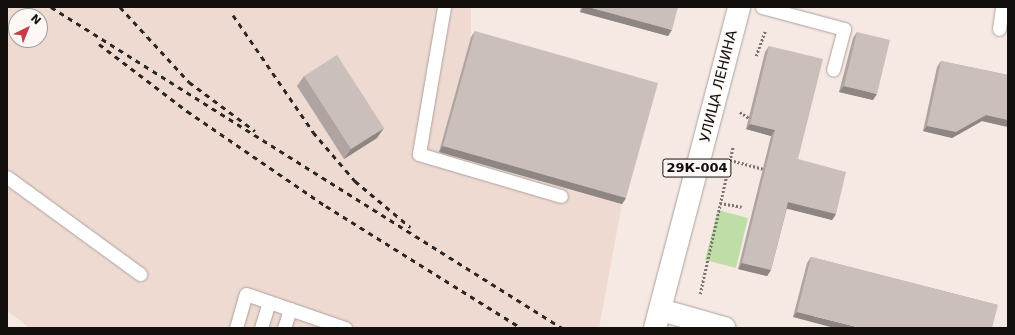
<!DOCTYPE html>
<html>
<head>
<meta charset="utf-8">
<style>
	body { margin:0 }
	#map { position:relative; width:1015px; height:335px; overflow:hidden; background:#f6e9e4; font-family:"DejaVu Sans",sans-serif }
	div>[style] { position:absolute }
	.built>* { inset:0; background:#efdad2 }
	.green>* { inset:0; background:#bfdea7 }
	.path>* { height:2.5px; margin-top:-1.25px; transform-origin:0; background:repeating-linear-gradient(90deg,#7b736f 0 2px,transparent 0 4px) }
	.roads { filter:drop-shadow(0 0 1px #ada19d) drop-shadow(0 0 1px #ada19d) }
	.service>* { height:13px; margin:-6.5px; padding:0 6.5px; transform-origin:6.5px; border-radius:6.5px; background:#fff }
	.tertiary>* { height:22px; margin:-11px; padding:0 11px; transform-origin:11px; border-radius:11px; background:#fff }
	.primary>* { height:22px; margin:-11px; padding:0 11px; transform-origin:11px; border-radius:11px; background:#fff }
	.rail>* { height:3px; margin-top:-1.5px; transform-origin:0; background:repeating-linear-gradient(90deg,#2b2624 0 5px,transparent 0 10px) }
	.wall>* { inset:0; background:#afa4a1 }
	.shaded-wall>* { inset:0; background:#8e8683 }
	.building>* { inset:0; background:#cbbfbb }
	span { translate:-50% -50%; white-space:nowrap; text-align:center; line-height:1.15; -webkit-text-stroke:3px #fdf8f6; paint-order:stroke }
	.shield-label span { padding:1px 3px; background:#fdf8f6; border:1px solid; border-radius:3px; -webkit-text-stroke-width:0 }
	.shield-label { font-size:13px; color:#130f0d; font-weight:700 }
	.street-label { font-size:14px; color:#130f0d }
	.frame { position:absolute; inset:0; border:8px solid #130f0d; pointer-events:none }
	.north { position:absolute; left:8px; top:8px; width:40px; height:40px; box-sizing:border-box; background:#fdf8f6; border:1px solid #9f9b99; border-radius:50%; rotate:43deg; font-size:11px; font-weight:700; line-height:16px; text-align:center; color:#130f0d }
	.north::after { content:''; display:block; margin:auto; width:14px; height:18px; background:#cb3a48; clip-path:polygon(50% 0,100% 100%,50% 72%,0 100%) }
</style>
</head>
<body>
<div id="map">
	<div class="built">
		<div style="clip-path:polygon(evenodd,7px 7px,471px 7px,471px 37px,622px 204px,599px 328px,29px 328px,7px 310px,7px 7px,16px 16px,40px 16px,40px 40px,16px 40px,16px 16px)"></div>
	</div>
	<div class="green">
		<div style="clip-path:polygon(718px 210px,748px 218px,736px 268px,705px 260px)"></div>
	</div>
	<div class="path">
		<div style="left:756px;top:56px;width:27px;rotate:-70deg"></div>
		<div style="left:740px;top:112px;width:11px;rotate:34deg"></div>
		<div style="left:730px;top:160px;width:34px;rotate:15deg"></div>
		<div style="left:720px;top:203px;width:22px;rotate:10deg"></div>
		<div style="left:700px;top:294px;width:152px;rotate:-77.4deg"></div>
	</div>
	<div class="roads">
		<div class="service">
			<div style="left:444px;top:7px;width:149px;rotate:99.7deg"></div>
			<div style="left:419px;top:154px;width:148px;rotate:16.5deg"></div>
			<div style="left:762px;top:7px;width:85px;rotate:15deg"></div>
			<div style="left:844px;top:29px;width:42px;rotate:105deg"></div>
			<div style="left:999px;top:29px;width:22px;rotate:-82deg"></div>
			<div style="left:7px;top:177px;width:165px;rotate:36.1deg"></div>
			<div style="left:236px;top:328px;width:35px;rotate:-74deg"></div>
			<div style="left:246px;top:294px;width:105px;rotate:19deg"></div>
			<div style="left:261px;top:328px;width:27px;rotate:-73deg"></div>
			<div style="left:284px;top:328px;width:20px;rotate:-72deg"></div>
		</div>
		<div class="tertiary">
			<div style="left:661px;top:310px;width:66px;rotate:15.9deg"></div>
		</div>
		<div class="primary">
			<div style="left:655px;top:328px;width:332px;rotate:-75.3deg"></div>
		</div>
	</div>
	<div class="rail">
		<div style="left:51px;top:7px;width:603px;rotate:32.14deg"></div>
		<div style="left:120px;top:7px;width:102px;rotate:47.4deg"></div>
		<div style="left:189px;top:82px;width:82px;rotate:36.6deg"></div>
		<div style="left:233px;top:15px;width:142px;rotate:55.6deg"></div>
		<div style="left:313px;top:132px;width:65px;rotate:49.4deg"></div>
		<div style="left:355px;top:181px;width:72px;rotate:39.9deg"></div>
		<div style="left:99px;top:44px;width:111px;rotate:37.3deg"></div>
		<div style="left:187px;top:111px;width:168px;rotate:34.4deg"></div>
		<div style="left:326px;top:206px;width:230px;rotate:32deg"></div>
	</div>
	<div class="wall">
		<div style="clip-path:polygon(581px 7px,678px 7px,668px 36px,580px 12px)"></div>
		<div style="clip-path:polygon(475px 31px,626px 198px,622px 204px,439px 152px,471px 37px)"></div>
		<div style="clip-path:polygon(857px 32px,873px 100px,839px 92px,853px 38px)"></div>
		<div style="clip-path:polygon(769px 46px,798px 159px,836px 214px,832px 220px,787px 208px,771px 270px,767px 276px,738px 269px,771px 136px,746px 129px,765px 52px)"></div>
		<div style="clip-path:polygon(941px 61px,1008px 75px,1008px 127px,982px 121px,952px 138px,923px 131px,937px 67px)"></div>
		<div style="clip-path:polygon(304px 76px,377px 138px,344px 159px,297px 86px)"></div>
		<div style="clip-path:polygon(811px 257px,998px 305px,793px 317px,807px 263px)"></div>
	</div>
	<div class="shaded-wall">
		<div style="clip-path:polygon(584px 7px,588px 7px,672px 30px,668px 36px,580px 12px)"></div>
		<div style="clip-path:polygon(844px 86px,877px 94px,873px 100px,839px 92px)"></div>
		<div style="clip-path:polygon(986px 115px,1008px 120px,1008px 127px,982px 121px,952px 138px,923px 131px,927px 126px)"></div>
		<div style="clip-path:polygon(750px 124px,775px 130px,771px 136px,746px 129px)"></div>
		<div style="clip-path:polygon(384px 128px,377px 138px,344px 159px,351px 149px)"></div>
		<div style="clip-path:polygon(443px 146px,626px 198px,622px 204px,439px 152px)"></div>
		<div style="clip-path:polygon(788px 202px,836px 214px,832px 220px,784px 208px)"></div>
		<div style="clip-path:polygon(742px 263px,771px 270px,767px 276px,738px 269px)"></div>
		<div style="clip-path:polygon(797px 312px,861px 328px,834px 328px,793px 317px)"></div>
	</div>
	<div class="building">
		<div style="clip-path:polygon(588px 7px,678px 7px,672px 30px)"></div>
		<div style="clip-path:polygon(475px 31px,658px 83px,626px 198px,443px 146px)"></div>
		<div style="clip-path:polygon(857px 32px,890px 40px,877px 94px,844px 86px)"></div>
		<div style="clip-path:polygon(769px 46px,823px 59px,798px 159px,846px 172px,836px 214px,788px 202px,771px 270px,742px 263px,775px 130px,750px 124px)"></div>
		<div style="clip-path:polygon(337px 55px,384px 128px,351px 149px,304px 76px)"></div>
		<div style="clip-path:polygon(941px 61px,1008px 75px,1008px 120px,986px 115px,956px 132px,927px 126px)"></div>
		<div style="clip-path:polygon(811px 257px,998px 305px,992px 328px,861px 328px,797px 312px)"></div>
	</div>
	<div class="shield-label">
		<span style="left:697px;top:168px">29К-004</span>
	</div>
	<div class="street-label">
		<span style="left:718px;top:86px;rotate:-76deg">УЛИЦА ЛЕНИНА</span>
	</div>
	<div class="frame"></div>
	<div class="north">N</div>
</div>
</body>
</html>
